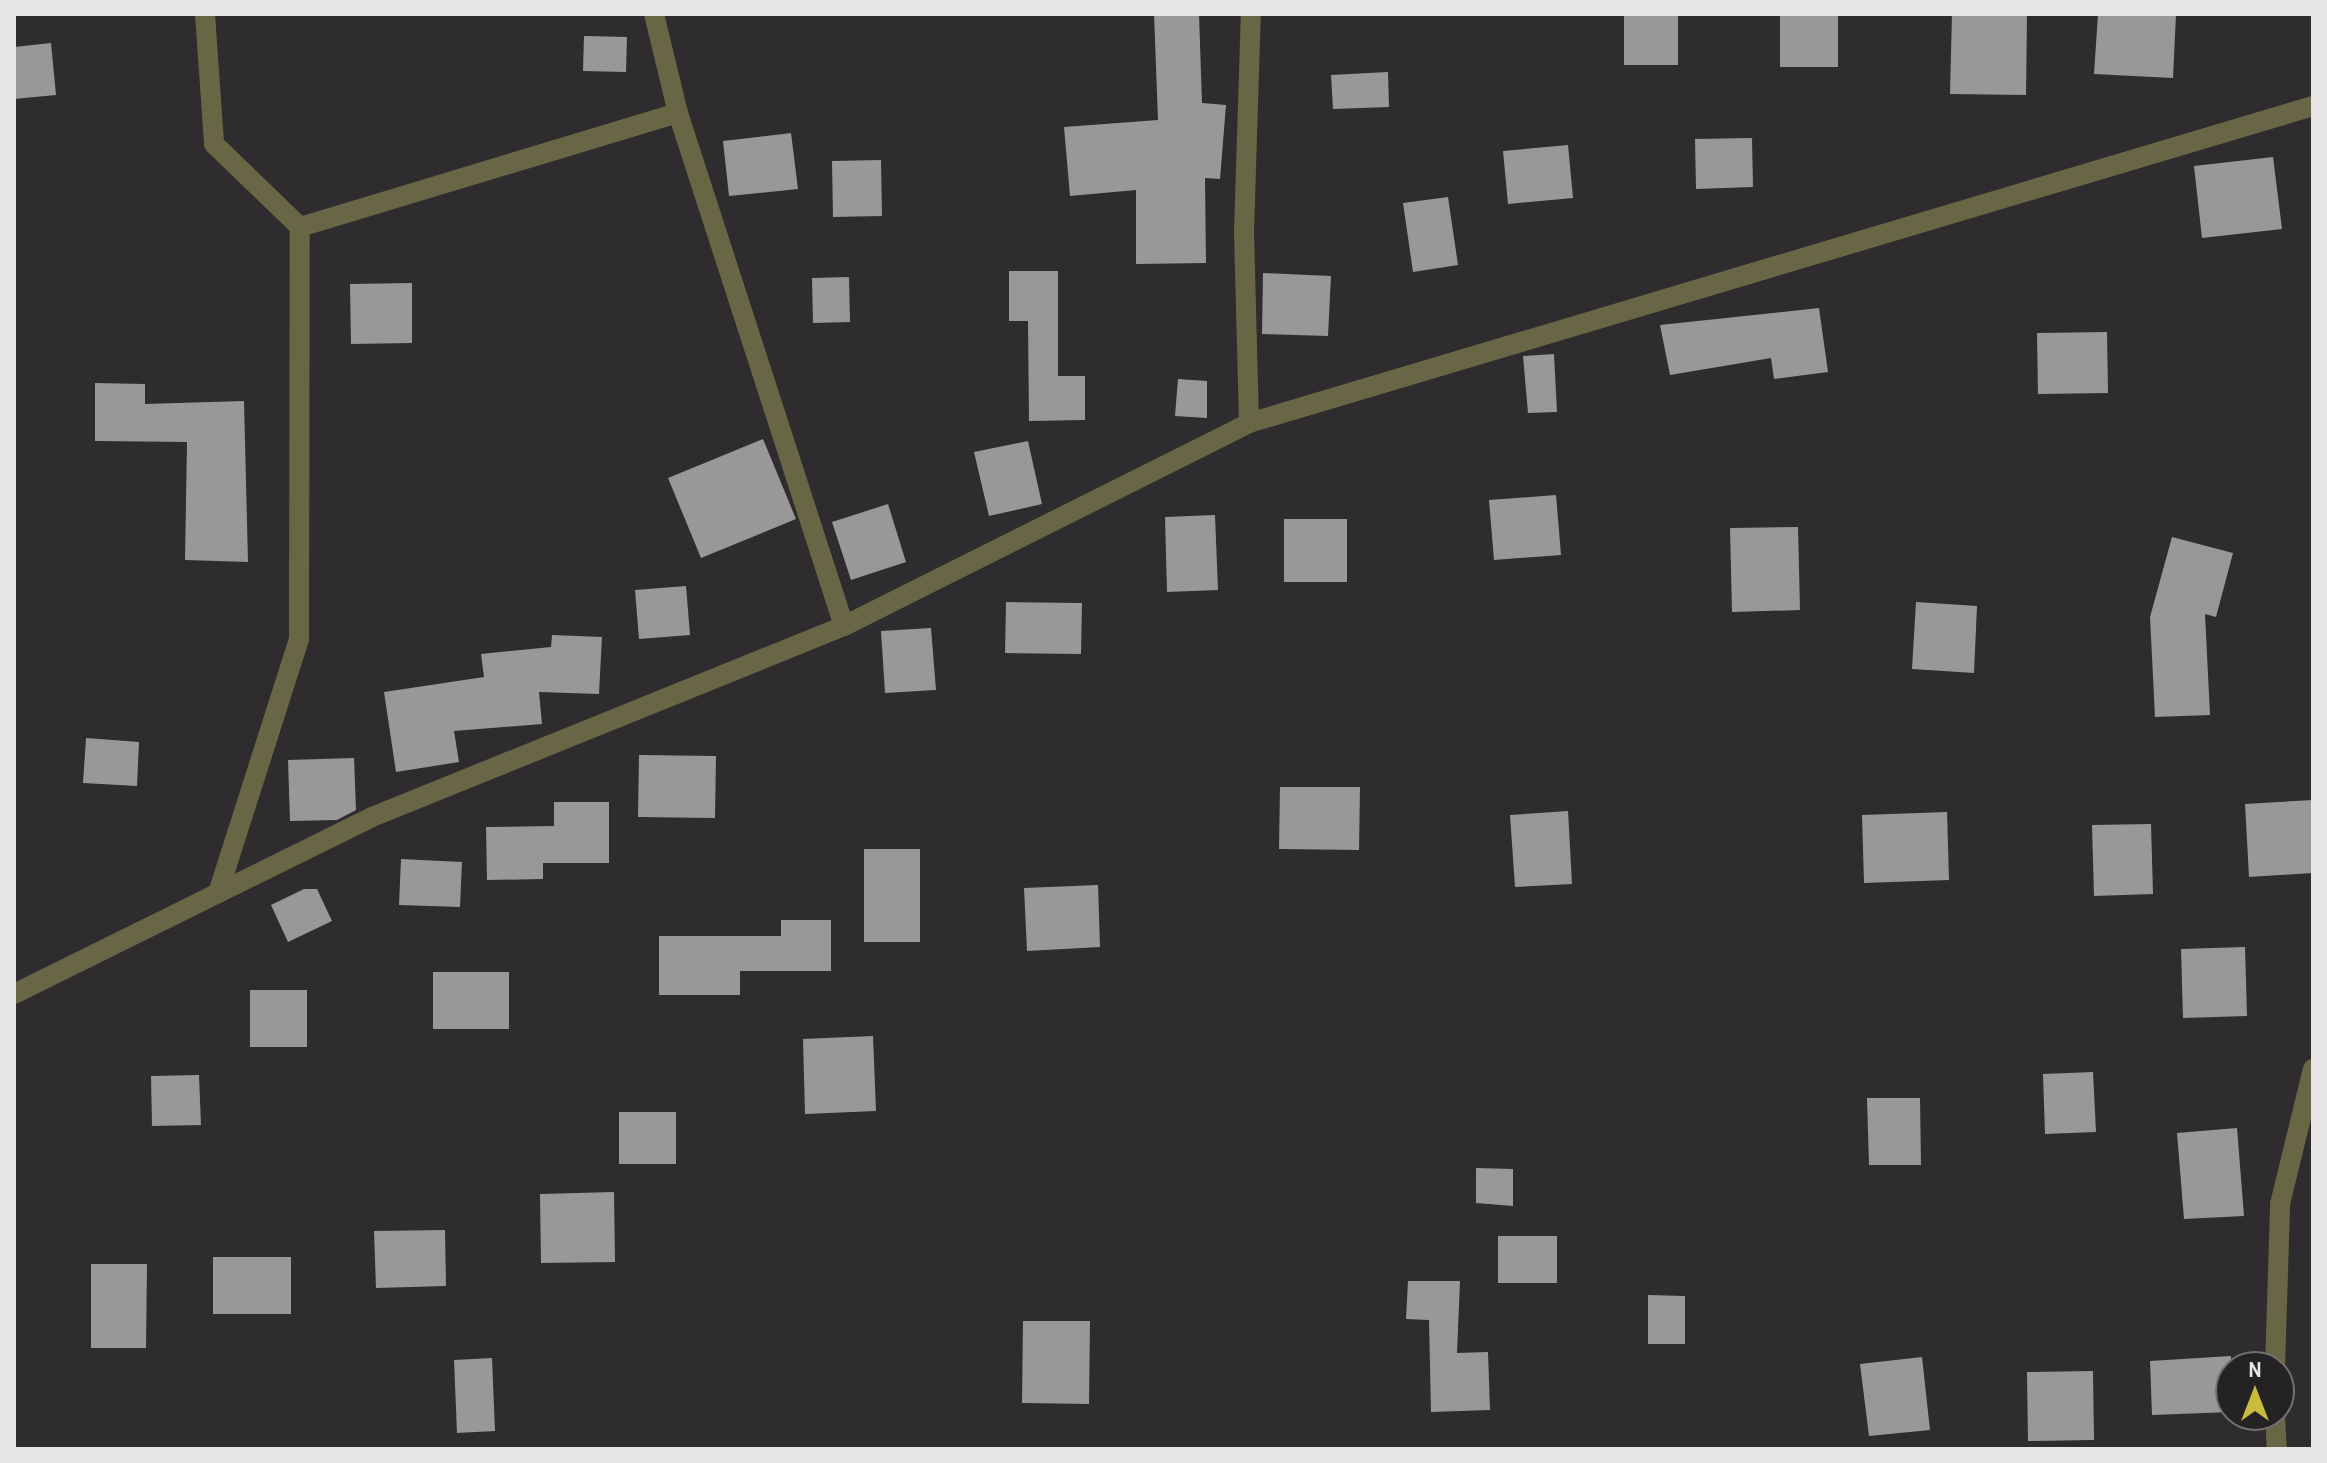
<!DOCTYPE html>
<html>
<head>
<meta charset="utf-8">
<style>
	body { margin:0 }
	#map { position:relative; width:2327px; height:1463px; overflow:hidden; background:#2e2c2e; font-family:"Archivo Narrow",sans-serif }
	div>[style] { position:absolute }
	.building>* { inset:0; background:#9a9799 }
	.street>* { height:20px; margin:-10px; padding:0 10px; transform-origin:10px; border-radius:10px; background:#696645 }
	span { translate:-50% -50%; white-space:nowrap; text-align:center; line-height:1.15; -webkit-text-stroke:8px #252224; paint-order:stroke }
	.frame { position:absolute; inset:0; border:16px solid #e7e5e6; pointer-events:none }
	.north { position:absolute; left:2215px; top:1351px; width:80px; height:80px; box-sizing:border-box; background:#252224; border:2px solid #737072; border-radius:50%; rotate:0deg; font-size:22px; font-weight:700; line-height:32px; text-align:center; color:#e7e5e6 }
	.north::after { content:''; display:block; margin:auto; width:28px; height:36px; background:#c9bb3b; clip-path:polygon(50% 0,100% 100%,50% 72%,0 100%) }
</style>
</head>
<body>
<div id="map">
	<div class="building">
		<div style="clip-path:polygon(1154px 14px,1199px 14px,1202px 103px,1226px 105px,1220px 179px,1205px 178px,1206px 263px,1136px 264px,1136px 190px,1070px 196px,1064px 127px,1158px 120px)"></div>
		<div style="clip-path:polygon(1624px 14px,1678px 14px,1678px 65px,1624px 65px)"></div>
		<div style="clip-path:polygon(1780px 14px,1838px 14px,1838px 67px,1780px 67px)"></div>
		<div style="clip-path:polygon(1952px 14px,2027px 14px,2026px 95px,1950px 94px)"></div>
		<div style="clip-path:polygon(2098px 14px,2176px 14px,2173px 78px,2094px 74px)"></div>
		<div style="clip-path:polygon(584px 36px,627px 37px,626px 72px,583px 71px)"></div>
		<div style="clip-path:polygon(51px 43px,56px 95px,14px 99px,14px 47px)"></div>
		<div style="clip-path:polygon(1388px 72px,1389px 107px,1333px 109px,1331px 75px)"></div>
		<div style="clip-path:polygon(791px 133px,798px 189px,729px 196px,723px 141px)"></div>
		<div style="clip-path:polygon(1752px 138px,1753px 187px,1696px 189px,1695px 139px)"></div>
		<div style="clip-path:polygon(1568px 145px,1573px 198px,1508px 204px,1503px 151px)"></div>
		<div style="clip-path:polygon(2273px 157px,2282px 229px,2202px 238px,2194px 166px)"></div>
		<div style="clip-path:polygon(881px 160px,882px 216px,833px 217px,832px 161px)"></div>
		<div style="clip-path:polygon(1448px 197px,1458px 265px,1413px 272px,1403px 203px)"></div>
		<div style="clip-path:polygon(1009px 271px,1058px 271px,1058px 376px,1085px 376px,1085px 420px,1029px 421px,1028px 321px,1009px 321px)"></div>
		<div style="clip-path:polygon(1263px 273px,1331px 276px,1328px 336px,1262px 334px)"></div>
		<div style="clip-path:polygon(849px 277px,850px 322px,813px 323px,812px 278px)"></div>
		<div style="clip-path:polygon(412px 283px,412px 343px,351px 344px,350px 284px)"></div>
		<div style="clip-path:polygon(1819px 308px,1828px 372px,1774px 379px,1771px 358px,1670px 375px,1660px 325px)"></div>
		<div style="clip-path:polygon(2107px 332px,2108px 393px,2038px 394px,2037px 333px)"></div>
		<div style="clip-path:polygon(1554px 354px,1557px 412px,1528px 413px,1523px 356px)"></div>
		<div style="clip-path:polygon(1178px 379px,1207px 381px,1207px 418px,1175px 416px)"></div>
		<div style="clip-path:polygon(95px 383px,145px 384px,145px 404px,244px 401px,248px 562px,185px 560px,187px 442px,95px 441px)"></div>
		<div style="clip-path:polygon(763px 439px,796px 519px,701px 558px,668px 478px)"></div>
		<div style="clip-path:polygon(1028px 441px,1042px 504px,989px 516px,974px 452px)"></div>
		<div style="clip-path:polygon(1556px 495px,1561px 555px,1494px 560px,1489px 500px)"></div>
		<div style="clip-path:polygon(888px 504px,906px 562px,851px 580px,832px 522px)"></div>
		<div style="clip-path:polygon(1215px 515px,1218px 590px,1167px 592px,1165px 517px)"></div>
		<div style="clip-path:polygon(1284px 519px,1347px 519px,1347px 582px,1284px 582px)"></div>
		<div style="clip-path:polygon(1798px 527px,1800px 610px,1732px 612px,1730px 528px)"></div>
		<div style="clip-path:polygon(2172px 537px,2233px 553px,2216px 617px,2205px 614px,2210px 715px,2155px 717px,2150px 617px)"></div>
		<div style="clip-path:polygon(686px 586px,690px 635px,639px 639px,635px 590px)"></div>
		<div style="clip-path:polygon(1006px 602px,1082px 603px,1081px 654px,1005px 653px)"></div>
		<div style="clip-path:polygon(1916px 602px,1977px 606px,1974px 673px,1912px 669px)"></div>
		<div style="clip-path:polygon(931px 628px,936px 690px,885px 693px,881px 631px)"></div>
		<div style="clip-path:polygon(552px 635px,602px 637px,599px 694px,539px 692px,542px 724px,454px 731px,459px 762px,396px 772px,384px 692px,484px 677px,481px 654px,551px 647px)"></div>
		<div style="clip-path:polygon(86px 738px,139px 742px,137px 786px,83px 783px)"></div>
		<div style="clip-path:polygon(639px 755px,716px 756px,715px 818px,638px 817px)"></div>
		<div style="clip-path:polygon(354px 758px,356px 810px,337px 820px,290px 821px,288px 760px)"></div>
		<div style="clip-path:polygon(1280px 787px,1360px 787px,1359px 850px,1279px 849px)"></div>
		<div style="clip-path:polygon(2313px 800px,2313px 873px,2249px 877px,2245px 804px)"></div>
		<div style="clip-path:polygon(554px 802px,609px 802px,609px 863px,543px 863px,543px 879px,487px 880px,486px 827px,554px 826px)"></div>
		<div style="clip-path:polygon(1568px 811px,1572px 884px,1515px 887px,1510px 815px)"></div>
		<div style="clip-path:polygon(1947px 812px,1949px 880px,1864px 883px,1862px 815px)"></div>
		<div style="clip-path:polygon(2151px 824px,2153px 894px,2094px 896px,2092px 825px)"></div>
		<div style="clip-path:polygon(864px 849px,920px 849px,920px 942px,864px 942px)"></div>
		<div style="clip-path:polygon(401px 859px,462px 862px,460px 907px,399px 905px)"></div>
		<div style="clip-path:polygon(1098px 885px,1100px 947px,1027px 951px,1024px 888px)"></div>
		<div style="clip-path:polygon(304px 889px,317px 889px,332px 921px,288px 942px,271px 905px)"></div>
		<div style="clip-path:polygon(781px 920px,831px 920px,831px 971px,740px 971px,740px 995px,659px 995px,659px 936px,781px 936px)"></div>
		<div style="clip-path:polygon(2245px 947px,2247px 1016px,2183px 1018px,2181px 949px)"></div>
		<div style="clip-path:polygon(433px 972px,509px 972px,509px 1029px,433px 1029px)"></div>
		<div style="clip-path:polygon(250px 990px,307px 990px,307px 1047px,250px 1047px)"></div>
		<div style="clip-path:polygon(873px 1036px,876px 1111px,805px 1114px,803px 1039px)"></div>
		<div style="clip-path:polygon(2093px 1072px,2096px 1132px,2045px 1134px,2043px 1074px)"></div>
		<div style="clip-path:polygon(199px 1075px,201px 1125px,152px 1126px,151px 1076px)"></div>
		<div style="clip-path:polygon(1867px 1098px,1920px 1098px,1921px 1165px,1869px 1165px)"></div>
		<div style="clip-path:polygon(619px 1112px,676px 1112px,676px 1164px,619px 1164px)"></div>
		<div style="clip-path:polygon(2237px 1128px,2244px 1216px,2184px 1219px,2177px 1133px)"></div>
		<div style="clip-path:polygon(1476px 1168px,1513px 1169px,1513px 1206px,1476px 1203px)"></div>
		<div style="clip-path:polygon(614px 1192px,615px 1262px,541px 1263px,540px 1194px)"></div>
		<div style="clip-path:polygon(445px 1230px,446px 1286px,376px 1288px,374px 1231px)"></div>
		<div style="clip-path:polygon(1498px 1236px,1557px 1236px,1557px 1283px,1498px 1283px)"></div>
		<div style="clip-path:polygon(213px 1257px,291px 1257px,291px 1314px,213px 1314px)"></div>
		<div style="clip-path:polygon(91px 1264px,147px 1264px,146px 1348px,91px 1348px)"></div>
		<div style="clip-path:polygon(1408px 1281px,1460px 1281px,1457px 1353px,1488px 1352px,1490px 1410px,1431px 1412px,1429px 1320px,1406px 1319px)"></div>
		<div style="clip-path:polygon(1648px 1295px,1685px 1296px,1685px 1344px,1648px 1344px)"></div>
		<div style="clip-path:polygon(1023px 1321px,1090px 1321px,1089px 1404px,1022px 1403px)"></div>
		<div style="clip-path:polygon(2231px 1356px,2231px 1412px,2152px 1415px,2150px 1361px)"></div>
		<div style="clip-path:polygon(1922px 1357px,1930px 1430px,1869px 1436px,1860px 1364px)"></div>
		<div style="clip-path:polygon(492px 1358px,495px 1431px,457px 1433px,454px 1360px)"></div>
		<div style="clip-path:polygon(2093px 1371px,2094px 1440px,2028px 1441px,2027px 1372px)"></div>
	</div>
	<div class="street">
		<div style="left:205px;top:14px;width:130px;rotate:86deg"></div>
		<div style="left:214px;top:144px;width:120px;rotate:44deg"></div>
		<div style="left:654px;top:14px;width:102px;rotate:76.4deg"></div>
		<div style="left:678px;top:113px;width:539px;rotate:72.07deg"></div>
		<div style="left:1249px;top:423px;width:191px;rotate:-91.5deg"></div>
		<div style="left:1244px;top:232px;width:218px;rotate:-88.2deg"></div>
		<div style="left:218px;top:893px;width:267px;rotate:-72.3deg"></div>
		<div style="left:299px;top:639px;width:412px;rotate:-89.9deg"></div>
		<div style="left:300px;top:227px;width:395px;rotate:-16.8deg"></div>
		<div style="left:14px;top:994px;width:399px;rotate:-26.3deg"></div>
		<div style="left:372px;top:817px;width:509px;rotate:-22.03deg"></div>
		<div style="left:844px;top:626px;width:453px;rotate:-26.6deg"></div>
		<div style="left:1249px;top:423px;width:1110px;rotate:-16.59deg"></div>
		<div style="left:2275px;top:1367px;width:163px;rotate:-88.2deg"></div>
		<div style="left:2280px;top:1204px;width:139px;rotate:-76.3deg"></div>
		<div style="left:2275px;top:1415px;width:34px;rotate:87deg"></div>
	</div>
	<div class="frame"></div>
	<div class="north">N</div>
</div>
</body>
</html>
